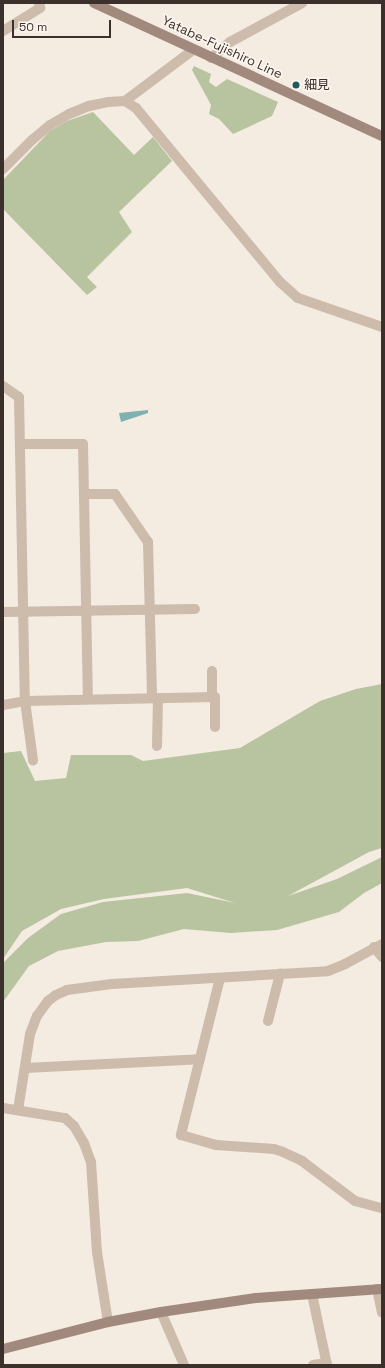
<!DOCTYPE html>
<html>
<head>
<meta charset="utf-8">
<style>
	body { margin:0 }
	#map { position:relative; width:385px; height:1368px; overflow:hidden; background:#f4ebe1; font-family:"Space Grotesk","Noto Sans JP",sans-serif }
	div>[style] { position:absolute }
	.green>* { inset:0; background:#b8c4a0 }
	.water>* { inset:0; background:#7fb0b2 }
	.street>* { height:10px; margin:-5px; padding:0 5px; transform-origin:5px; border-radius:5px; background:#cdbbac }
	.secondary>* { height:10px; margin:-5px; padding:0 5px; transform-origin:5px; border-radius:5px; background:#a18a7d }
	.dots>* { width:11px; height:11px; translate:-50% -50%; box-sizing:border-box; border:2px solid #fbf5ee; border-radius:50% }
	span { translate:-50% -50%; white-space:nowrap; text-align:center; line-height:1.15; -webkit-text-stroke:3.5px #fbf5ee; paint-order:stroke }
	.street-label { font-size:13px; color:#3b302b }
	.poi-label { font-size:13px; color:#3b302b }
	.left { translate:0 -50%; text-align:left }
	.frame { position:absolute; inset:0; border:4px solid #3b302b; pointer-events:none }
	.scale { position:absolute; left:12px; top:20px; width:99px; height:18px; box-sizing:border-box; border:2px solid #3b302b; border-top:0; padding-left:5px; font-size:12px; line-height:14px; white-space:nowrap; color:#3b302b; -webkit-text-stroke:3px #fbf5ee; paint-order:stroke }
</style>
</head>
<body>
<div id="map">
	<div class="green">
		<div style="clip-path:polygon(194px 66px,211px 74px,209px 82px,216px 87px,227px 79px,278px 102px,272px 116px,233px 134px,219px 119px,209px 114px,211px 105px,192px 70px)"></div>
		<div style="clip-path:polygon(93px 112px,134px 155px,153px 137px,172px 161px,119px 212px,132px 232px,87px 277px,97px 287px,87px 295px,3px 209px,3px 180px,50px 131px,67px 121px)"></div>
		<div style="clip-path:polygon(382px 684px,382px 848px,369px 852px,288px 896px,337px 879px,382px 857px,382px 883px,364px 893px,339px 912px,277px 930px,231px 933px,184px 929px,138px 941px,106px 942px,58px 951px,29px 966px,3px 1002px,3px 963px,28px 938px,61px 914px,103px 902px,187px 893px,235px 903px,187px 888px,104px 899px,61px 909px,22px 931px,3px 959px,3px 753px,21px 751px,35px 781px,66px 778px,71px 755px,131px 755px,143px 761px,240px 748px,320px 701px,356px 689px)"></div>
	</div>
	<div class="water">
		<div style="clip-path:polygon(148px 410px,148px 413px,121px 422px,119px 413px)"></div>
	</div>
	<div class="street">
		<div style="left:3px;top:31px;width:44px;rotate:-31.9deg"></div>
		<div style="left:40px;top:8px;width:5px;rotate:-101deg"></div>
		<div style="left:211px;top:58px;width:25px;rotate:-40deg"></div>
		<div style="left:230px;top:42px;width:82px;rotate:-28.4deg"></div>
		<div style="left:125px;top:101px;width:13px;rotate:32deg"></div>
		<div style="left:136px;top:108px;width:226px;rotate:50.4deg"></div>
		<div style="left:280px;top:282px;width:24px;rotate:42deg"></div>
		<div style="left:298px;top:298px;width:89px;rotate:19deg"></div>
		<div style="left:3px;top:169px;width:41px;rotate:-45deg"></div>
		<div style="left:32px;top:140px;width:23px;rotate:-40deg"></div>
		<div style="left:50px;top:125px;width:22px;rotate:-30deg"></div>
		<div style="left:69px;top:114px;width:22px;rotate:-22deg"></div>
		<div style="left:89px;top:106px;width:19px;rotate:-12deg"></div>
		<div style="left:108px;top:102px;width:17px;rotate:-3deg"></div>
		<div style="left:125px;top:101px;width:85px;rotate:-36.9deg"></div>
		<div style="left:3px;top:386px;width:19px;rotate:35deg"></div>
		<div style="left:19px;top:397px;width:304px;rotate:88.9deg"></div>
		<div style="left:25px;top:701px;width:60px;rotate:82.3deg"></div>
		<div style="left:20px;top:444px;width:63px"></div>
		<div style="left:83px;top:444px;width:255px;rotate:88.9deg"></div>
		<div style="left:84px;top:494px;width:31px"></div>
		<div style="left:115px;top:494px;width:58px;rotate:55.5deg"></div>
		<div style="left:148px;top:542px;width:156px;rotate:88.5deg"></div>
		<div style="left:3px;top:612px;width:192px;rotate:-0.9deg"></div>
		<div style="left:212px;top:697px;width:26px;rotate:-90deg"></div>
		<div style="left:3px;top:705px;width:22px;rotate:-10deg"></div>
		<div style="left:25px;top:701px;width:190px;rotate:-1.2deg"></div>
		<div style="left:215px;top:697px;width:30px;rotate:90deg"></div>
		<div style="left:157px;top:746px;width:48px;rotate:-88.8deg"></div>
		<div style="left:374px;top:947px;width:13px;rotate:51deg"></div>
		<div style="left:220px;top:978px;width:162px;rotate:104deg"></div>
		<div style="left:181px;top:1135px;width:36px;rotate:16deg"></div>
		<div style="left:216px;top:1145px;width:58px;rotate:3.9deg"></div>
		<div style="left:274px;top:1149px;width:9px;rotate:18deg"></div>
		<div style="left:283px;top:1152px;width:21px;rotate:25deg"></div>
		<div style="left:302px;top:1161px;width:66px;rotate:37deg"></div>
		<div style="left:355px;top:1201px;width:28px;rotate:15deg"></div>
		<div style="left:268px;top:1021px;width:49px;rotate:-75.7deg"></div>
		<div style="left:25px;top:1068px;width:175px;rotate:-2.9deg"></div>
		<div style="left:3px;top:1108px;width:63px;rotate:9.2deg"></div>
		<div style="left:65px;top:1118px;width:12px;rotate:42deg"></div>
		<div style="left:74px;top:1126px;width:20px;rotate:60deg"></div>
		<div style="left:84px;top:1143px;width:20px;rotate:70deg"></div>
		<div style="left:91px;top:1162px;width:90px;rotate:86.2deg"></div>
		<div style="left:97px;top:1252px;width:71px;rotate:81.1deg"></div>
		<div style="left:18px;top:1110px;width:77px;rotate:-81deg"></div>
		<div style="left:30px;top:1034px;width:19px;rotate:-69deg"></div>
		<div style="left:37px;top:1016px;width:19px;rotate:-54deg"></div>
		<div style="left:48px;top:1001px;width:10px;rotate:-37deg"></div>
		<div style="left:56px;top:995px;width:12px;rotate:-24deg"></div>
		<div style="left:67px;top:990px;width:45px;rotate:-7.6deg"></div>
		<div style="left:112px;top:984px;width:216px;rotate:-3.4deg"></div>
		<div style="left:328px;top:971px;width:18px;rotate:-22deg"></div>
		<div style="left:345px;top:964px;width:42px;rotate:-28.4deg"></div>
		<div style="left:377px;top:1289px;width:24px;rotate:78deg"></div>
		<div style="left:312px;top:1294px;width:73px;rotate:78.1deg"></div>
		<div style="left:161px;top:1312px;width:58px;rotate:66.5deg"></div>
		<div style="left:313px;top:1365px;width:14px;rotate:-8deg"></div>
	</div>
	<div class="secondary">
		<div style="left:94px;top:3px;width:317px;rotate:24.8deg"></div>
		<div style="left:3px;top:1349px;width:108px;rotate:-14.4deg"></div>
		<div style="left:108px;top:1322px;width:54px;rotate:-10.7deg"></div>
		<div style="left:161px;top:1312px;width:96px;rotate:-8.4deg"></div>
		<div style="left:256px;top:1298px;width:126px;rotate:-4.1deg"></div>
	</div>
	<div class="dots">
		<div style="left:296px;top:85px;background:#1f5a5e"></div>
	</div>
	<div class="street-label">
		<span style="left:222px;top:48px;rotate:25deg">Yatabe-Fujishiro Line</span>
	</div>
	<div class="poi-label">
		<span class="left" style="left:304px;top:85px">細見</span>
	</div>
	<div class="frame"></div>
	<div class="scale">50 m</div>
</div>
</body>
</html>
